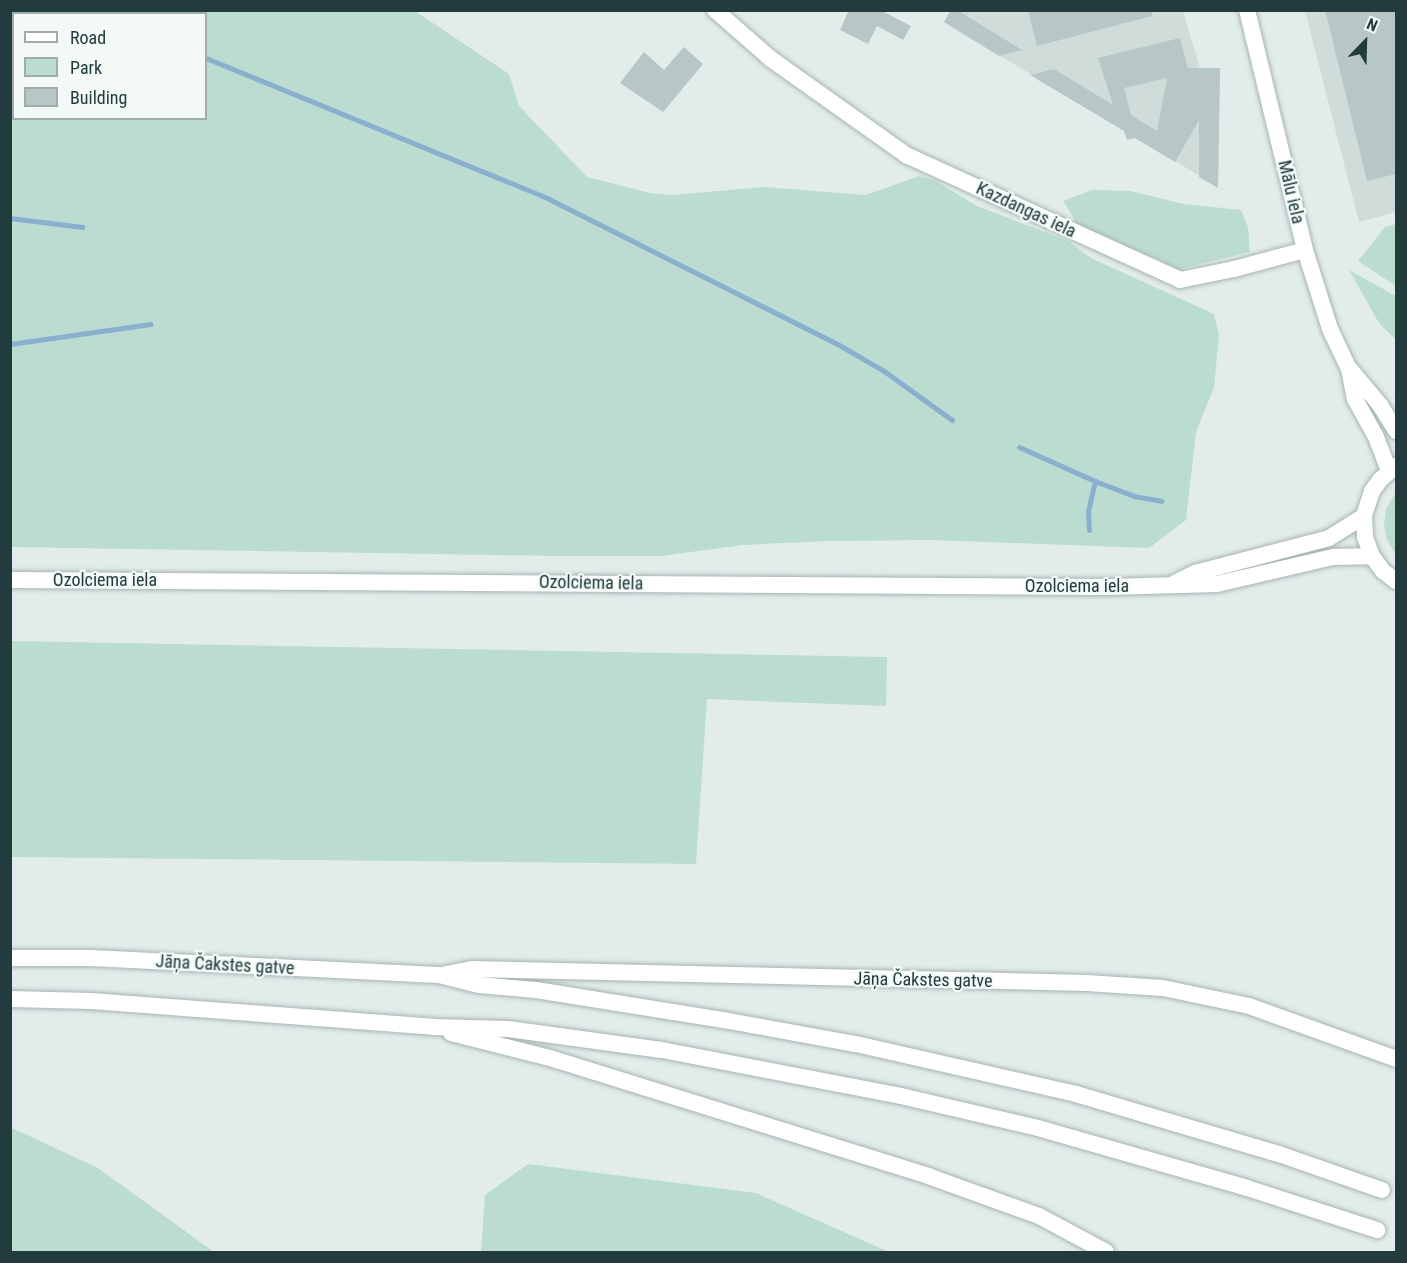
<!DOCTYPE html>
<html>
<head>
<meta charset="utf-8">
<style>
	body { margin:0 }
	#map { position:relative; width:1407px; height:1263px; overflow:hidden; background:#e2eceb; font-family:"Roboto Condensed",sans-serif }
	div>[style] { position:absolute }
	.built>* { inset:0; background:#d0dcda }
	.green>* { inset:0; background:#bbddcf }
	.stream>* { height:5px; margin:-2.5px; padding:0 2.5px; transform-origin:2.5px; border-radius:2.5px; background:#8ab0d1 }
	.building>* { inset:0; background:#b7c7c5 }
	.roads { filter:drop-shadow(0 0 2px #a5b4b3) drop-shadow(0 0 2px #a5b4b3) }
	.minor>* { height:16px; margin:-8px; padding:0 8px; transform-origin:8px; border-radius:8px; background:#fff }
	span { translate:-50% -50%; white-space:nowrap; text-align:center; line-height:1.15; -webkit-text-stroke:4.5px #f2f9f7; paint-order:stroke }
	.street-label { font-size:18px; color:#223c3d }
	.frame { position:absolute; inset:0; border:12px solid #223c3d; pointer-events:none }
	.legend { position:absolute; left:12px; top:12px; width:195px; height:108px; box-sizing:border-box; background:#f2f9f7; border:2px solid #9fadad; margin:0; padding:8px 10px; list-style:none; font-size:18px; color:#223c3d }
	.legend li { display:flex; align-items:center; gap:12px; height:30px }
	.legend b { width:30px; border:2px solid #9fadad }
	.north { position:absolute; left:1335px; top:12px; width:60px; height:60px; -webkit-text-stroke:4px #f2f9f7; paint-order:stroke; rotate:23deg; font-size:16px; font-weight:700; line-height:24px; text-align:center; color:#223c3d }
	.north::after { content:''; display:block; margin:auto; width:21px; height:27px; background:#223c3d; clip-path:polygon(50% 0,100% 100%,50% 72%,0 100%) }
</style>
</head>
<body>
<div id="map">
	<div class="built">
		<div style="clip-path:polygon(951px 11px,1183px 11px,1200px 68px,1220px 68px,1218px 187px,944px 22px)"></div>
		<div style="clip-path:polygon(1305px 11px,1396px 11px,1396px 212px,1359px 222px)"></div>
	</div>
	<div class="green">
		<div style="clip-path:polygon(evenodd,11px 10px,415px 11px,509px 74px,519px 106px,587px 177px,650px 193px,672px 195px,764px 187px,866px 195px,919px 176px,934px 180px,977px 206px,1068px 241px,1091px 258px,1214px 314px,1219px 335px,1214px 387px,1196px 432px,1186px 520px,1149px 548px,932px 540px,829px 541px,743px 545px,661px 556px,557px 556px,11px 547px,11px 10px,14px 14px,206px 14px,206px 118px,14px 118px,14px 14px)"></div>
		<div style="clip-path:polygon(1092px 190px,1130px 191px,1184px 204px,1241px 210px,1248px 227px,1250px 252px,1179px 269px,1078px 225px,1063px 201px)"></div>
		<div style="clip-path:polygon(1396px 224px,1396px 286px,1358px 261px,1385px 227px)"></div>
		<div style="clip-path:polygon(1349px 270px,1396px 296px,1396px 340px,1379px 323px)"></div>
		<div style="clip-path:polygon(1396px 492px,1396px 555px,1387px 540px,1384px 525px,1386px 509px)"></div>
		<div style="clip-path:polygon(11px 641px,887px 657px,886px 706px,707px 699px,696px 864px,11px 857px)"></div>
		<div style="clip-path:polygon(10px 1127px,98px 1168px,214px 1252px,11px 1252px)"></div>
		<div style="clip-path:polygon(528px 1164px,756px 1193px,889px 1252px,481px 1252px,485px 1195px)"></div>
	</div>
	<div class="stream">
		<div style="left:91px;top:10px;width:8px;rotate:30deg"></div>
		<div style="left:206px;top:58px;width:371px;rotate:22.3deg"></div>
		<div style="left:549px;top:199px;width:327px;rotate:26.7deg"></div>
		<div style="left:841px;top:346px;width:50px;rotate:30.2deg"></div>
		<div style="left:884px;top:371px;width:84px;rotate:35.8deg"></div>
		<div style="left:10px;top:218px;width:73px;rotate:7.1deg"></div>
		<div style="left:10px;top:344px;width:142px;rotate:-8.1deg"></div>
		<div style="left:1019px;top:447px;width:83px;rotate:24.1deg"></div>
		<div style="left:1095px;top:481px;width:31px;rotate:103deg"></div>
		<div style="left:1088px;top:511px;width:19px;rotate:87deg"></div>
		<div style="left:1095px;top:481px;width:42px;rotate:21deg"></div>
		<div style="left:1134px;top:496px;width:28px;rotate:10deg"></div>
	</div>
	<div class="building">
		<div style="clip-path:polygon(849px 10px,885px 10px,884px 12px,911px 26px,903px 40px,877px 26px,868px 44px,840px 30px)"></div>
		<div style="clip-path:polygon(951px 10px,957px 10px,1022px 50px,999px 56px,944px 22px)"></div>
		<div style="clip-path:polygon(1028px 10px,1152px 10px,1152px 16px,1037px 46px)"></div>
		<div style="clip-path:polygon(1325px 10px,1396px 10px,1396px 174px,1367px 181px)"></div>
		<div style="clip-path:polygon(evenodd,1180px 38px,1188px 68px,1220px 68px,1218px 188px,1199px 177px,1199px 120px,1175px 162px,1135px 138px,1127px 140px,1124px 131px,1030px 75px,1054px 69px,1113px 105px,1098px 58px,1180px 38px,1167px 78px,1157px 131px,1131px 115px,1124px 88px,1167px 78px)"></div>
		<div style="clip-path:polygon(684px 47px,703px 64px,663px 112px,620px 83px,644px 52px,664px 70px)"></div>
	</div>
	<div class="roads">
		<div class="minor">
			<div style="left:715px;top:10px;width:74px;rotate:41.2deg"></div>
			<div style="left:771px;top:59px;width:166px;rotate:35.4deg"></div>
			<div style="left:906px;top:155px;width:301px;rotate:24.5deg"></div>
			<div style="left:1180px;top:280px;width:55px;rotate:-11.5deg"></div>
			<div style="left:1234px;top:269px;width:73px;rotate:-15deg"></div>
			<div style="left:1247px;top:10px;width:247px;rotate:76.4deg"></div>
			<div style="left:1305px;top:250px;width:83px;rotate:72.4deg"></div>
			<div style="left:1330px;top:329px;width:44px;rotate:64.6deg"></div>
			<div style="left:1349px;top:369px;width:31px;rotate:79deg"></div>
			<div style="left:1355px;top:399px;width:43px;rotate:61.1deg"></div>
			<div style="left:1376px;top:437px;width:36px;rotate:69deg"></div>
			<div style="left:1350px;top:369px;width:47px;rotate:50.2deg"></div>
			<div style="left:1380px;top:405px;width:31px;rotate:58deg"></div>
			<div style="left:1396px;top:466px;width:21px;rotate:139deg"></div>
			<div style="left:1380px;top:480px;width:14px;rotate:126deg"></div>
			<div style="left:1372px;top:491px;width:26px;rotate:108deg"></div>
			<div style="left:1364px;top:516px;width:21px;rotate:87deg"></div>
			<div style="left:1365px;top:537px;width:20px;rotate:70deg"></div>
			<div style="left:1372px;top:556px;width:19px;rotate:54deg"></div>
			<div style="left:1383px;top:571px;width:16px;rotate:38deg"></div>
			<div style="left:10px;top:580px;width:1097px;rotate:0.37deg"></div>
			<div style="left:1107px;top:587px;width:110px;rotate:-1.6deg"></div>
			<div style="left:1217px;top:584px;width:119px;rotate:-13.1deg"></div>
			<div style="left:1333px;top:557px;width:39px;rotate:-1deg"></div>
			<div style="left:1175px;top:583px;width:22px;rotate:-27deg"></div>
			<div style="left:1195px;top:573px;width:138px;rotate:-14.6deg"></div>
			<div style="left:1329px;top:538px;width:41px;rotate:-32.2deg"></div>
			<div style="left:10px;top:958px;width:81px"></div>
			<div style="left:91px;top:958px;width:348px;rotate:2.8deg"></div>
			<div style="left:439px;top:975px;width:41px;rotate:14deg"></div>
			<div style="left:479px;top:985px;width:57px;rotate:5deg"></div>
			<div style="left:536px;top:990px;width:195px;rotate:9.1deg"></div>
			<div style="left:729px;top:1021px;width:129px;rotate:10.3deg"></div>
			<div style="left:856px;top:1044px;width:226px;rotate:12.8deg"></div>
			<div style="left:1076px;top:1094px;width:212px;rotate:16.5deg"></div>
			<div style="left:1279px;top:1154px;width:109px;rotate:19.3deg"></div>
			<div style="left:446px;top:974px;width:26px;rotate:-11deg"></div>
			<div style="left:472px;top:969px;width:615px;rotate:1.3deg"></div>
			<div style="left:1087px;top:983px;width:76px;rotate:3.8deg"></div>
			<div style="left:1163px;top:988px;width:88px;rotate:11.8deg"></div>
			<div style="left:1249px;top:1006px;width:156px;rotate:19.8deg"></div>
			<div style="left:10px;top:999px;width:81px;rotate:1.4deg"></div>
			<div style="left:91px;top:1001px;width:343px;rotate:4.3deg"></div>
			<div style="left:433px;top:1027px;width:75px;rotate:1.5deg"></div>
			<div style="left:508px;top:1029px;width:155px;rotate:7.8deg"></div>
			<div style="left:662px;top:1050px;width:243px;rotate:10.9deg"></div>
			<div style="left:901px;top:1096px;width:141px;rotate:13.1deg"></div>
			<div style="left:1038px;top:1128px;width:217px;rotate:16deg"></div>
			<div style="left:1247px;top:1188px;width:137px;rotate:17.9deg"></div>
			<div style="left:451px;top:1033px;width:102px;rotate:14.2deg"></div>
			<div style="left:550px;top:1058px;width:396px;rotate:17.3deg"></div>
			<div style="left:928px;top:1176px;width:118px;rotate:19.8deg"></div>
			<div style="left:1039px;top:1216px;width:76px;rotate:28.2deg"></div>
		</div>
	</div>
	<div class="street-label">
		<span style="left:1291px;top:192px;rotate:77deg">Mālu iela</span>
		<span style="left:1026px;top:210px;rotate:25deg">Kazdangas iela</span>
		<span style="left:105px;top:580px">Ozolciema iela</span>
		<span style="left:591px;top:583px;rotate:1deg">Ozolciema iela</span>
		<span style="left:1077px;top:586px">Ozolciema iela</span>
		<span style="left:225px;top:965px;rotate:3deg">Jāņa Čakstes gatve</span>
		<span style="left:923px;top:980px;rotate:1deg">Jāņa Čakstes gatve</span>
	</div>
	<div class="frame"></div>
	<ul class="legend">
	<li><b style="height:8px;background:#fff"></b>Road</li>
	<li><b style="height:16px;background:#bbddcf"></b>Park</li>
	<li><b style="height:16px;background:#b7c7c5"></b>Building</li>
	</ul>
	<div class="north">N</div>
</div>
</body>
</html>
